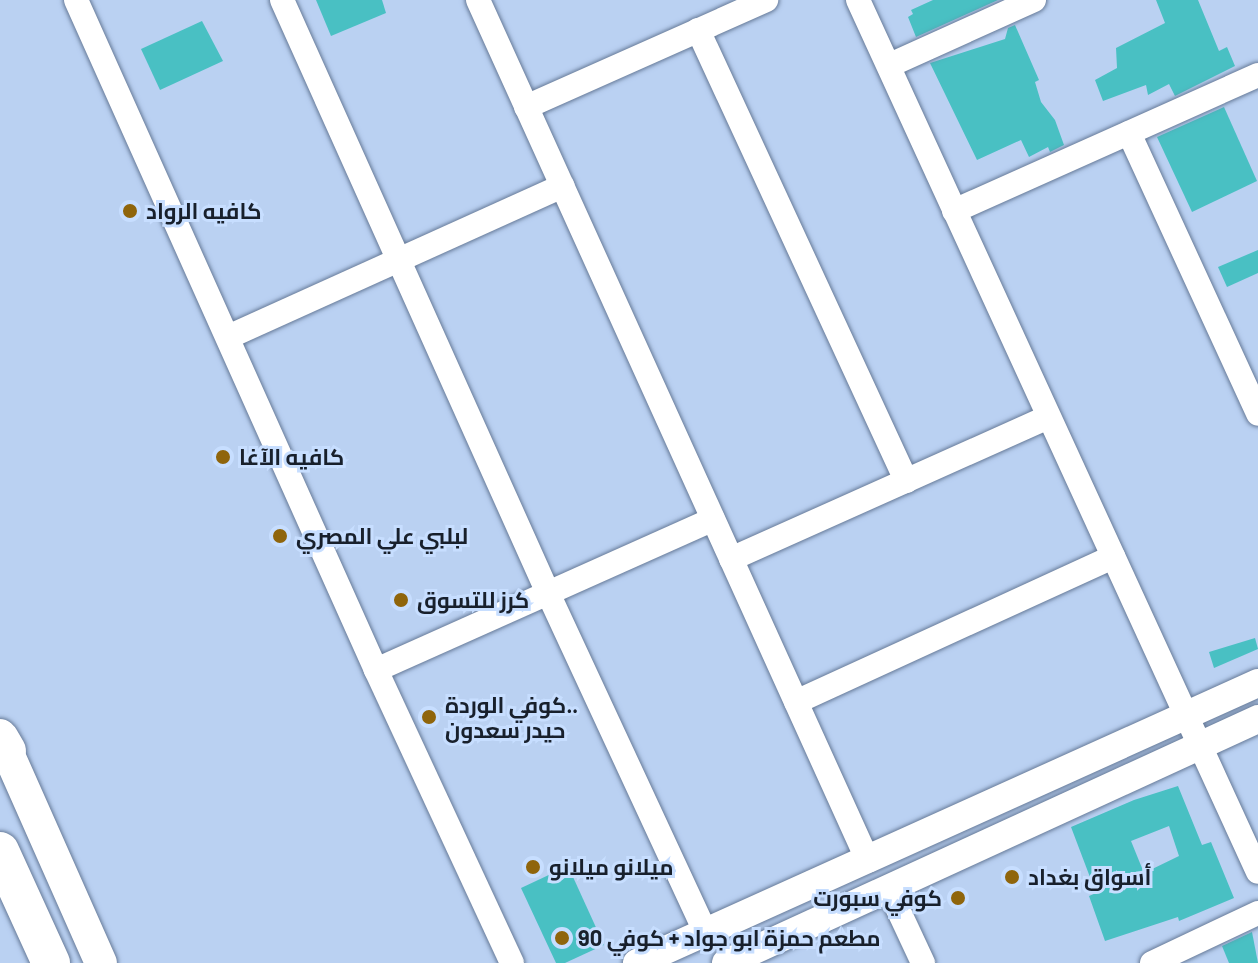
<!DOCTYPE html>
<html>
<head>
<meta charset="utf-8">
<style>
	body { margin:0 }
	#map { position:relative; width:1258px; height:963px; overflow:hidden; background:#bad1f2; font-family:Barlow,Cairo,sans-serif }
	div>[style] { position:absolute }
	.building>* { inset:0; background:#49c0c3 }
	.roads { filter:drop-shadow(0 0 2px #667a98) drop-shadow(0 0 2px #667a98) }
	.minor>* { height:24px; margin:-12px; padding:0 12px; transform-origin:12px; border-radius:12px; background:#fff }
	.tertiary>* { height:28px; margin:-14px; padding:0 14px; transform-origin:14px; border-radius:14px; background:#fff }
	.secondary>* { height:32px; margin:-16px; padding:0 16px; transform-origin:16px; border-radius:16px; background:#fff }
	.trunk>* { height:38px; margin:-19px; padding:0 19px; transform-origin:19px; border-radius:19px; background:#fff }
	.dots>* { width:22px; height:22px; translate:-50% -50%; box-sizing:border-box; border:4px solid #c7deff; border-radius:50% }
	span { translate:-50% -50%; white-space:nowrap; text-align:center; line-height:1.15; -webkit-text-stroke:6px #c7deff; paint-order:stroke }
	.poi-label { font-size:22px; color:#18202c; font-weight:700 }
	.left { translate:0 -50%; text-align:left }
	.right { translate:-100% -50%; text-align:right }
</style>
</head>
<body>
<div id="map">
	<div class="building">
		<div style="clip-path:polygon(316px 0,382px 0,386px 13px,331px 36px)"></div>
		<div style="clip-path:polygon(933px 0,998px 0,916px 37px,908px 17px,913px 14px,911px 10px)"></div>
		<div style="clip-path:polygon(1156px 0,1198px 0,1219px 51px,1227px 47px,1235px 66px,1175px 96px,1169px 84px,1148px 95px,1146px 85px,1103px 101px,1095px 80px,1117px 68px,1116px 48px,1165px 23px)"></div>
		<div style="clip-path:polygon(202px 21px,223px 61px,160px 90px,141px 49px)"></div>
		<div style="clip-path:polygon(1015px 25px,1039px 80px,1035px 82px,1041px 102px,1055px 120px,1064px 145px,1050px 152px,1048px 147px,1029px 157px,1021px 140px,977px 160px,930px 63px,1005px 39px,1008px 28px)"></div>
		<div style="clip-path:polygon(1224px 107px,1257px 181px,1192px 212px,1157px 137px)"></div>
		<div style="clip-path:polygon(1258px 250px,1258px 273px,1227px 287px,1218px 267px)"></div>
		<div style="clip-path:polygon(1255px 638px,1258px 649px,1214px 668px,1209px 652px)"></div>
		<div style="clip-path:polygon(evenodd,1178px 786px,1202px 845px,1211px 842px,1234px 898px,1179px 921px,1178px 917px,1105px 941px,1089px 896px,1096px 893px,1071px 827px,1134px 800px,1178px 786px,1169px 826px,1179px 856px,1144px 873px,1131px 841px,1169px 826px)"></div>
		<div style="clip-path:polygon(568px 866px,604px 945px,565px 963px,556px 963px,521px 888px)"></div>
		<div style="clip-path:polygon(1252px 932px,1258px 963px,1229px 963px,1222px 946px)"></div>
	</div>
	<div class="roads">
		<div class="minor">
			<div style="left:76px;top:0;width:734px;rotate:65.88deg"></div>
			<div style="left:376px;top:670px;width:323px;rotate:65.1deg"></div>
			<div style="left:282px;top:0;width:650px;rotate:65.84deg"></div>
			<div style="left:548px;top:593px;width:373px;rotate:65.1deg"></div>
			<div style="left:478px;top:0;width:945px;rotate:65.63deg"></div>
			<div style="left:858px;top:0;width:959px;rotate:65.36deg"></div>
			<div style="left:698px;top:30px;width:497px;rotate:65.2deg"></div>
			<div style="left:890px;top:65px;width:158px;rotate:-24.3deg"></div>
			<div style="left:526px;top:107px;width:263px;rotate:-24deg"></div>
			<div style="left:1129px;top:133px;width:309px;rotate:65.3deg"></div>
			<div style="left:954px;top:211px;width:333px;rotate:-24.1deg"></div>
			<div style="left:228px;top:337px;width:367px;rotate:-24.3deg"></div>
			<div style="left:731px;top:559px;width:347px;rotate:-24.1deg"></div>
			<div style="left:376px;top:670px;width:369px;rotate:-24.1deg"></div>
			<div style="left:796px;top:702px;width:349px;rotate:-24.6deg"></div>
			<div style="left:889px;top:890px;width:81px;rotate:65deg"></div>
			<div style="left:1152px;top:963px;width:117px;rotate:-25.3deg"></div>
		</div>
		<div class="tertiary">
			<div style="left:637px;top:963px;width:681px;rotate:-24.27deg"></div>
			<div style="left:726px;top:963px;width:585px;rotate:-24.64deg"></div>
		</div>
		<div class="secondary">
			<div style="left:0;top:735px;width:249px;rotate:66.1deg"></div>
		</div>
		<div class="trunk">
			<div style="left:0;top:739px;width:14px;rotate:60deg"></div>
			<div style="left:0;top:851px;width:123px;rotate:65.5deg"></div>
		</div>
	</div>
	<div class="dots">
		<div style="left:130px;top:211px;background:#8f650c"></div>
		<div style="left:223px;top:457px;background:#8f650c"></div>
		<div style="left:280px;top:536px;background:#8f650c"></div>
		<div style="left:401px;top:600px;background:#8f650c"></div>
		<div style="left:429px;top:717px;background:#8f650c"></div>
		<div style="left:533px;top:867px;background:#8f650c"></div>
		<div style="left:1012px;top:877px;background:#8f650c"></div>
		<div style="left:958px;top:898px;background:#8f650c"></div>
		<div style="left:562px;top:938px;background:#8f650c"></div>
	</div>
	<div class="poi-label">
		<span class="left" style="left:146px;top:211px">كافيه الرواد</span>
		<span class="left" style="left:239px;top:457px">كافيه الآغا</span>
		<span class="left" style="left:296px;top:536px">لبلبي علي المصري</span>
		<span class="left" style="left:417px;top:600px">كرز للتسوق</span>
		<span class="left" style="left:445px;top:717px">كوفي الوردة..<br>حيدر سعدون</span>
		<span class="left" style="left:549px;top:867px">ميلانو ميلانو</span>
		<span class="left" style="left:1028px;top:877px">أسواق بغداد</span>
		<span class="right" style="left:942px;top:898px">كوفي سبورت</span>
		<span class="left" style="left:578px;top:938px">مطعم حمزة ابو جواد + كوفي 90</span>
	</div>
</div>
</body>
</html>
